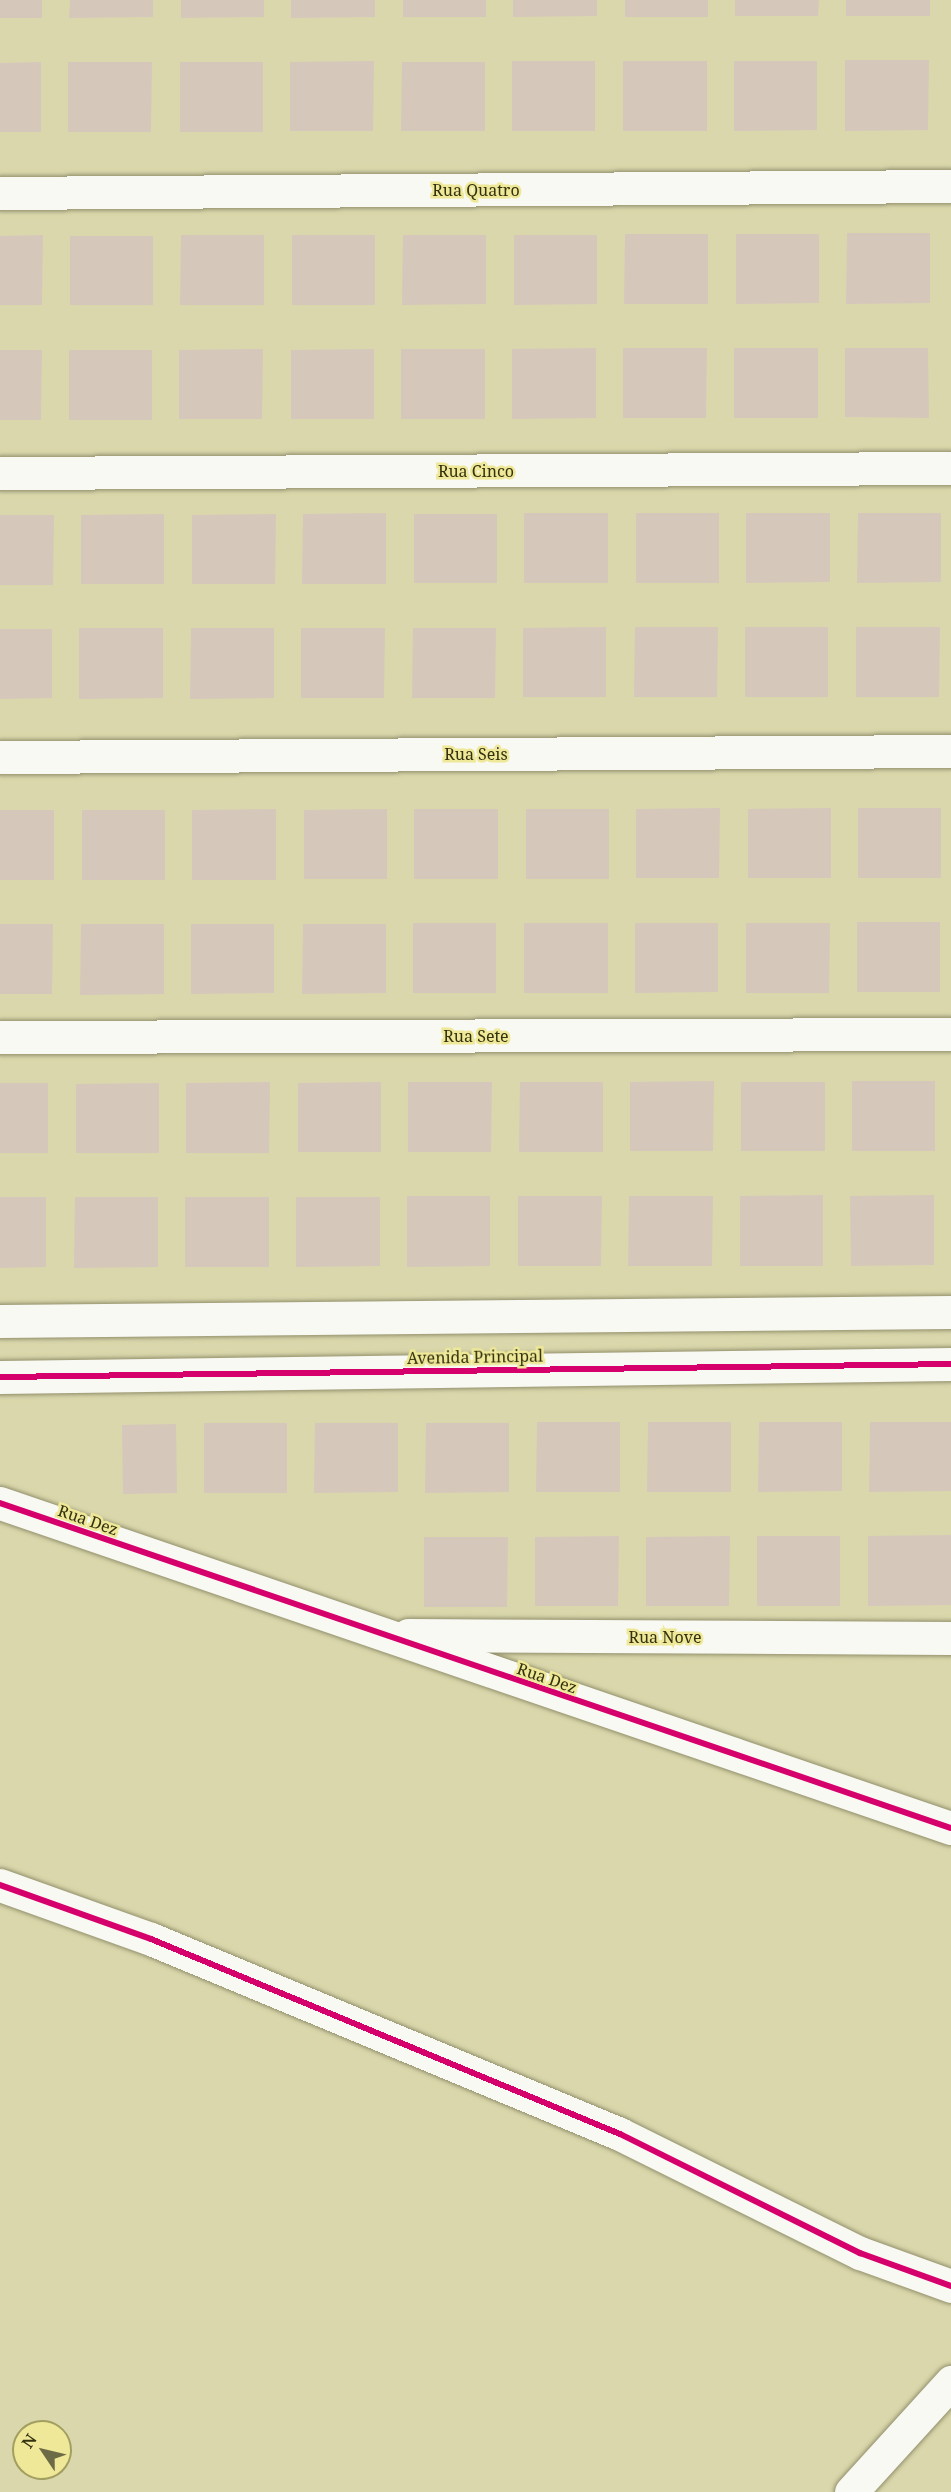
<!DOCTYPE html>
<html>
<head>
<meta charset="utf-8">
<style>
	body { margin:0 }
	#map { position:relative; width:951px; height:2492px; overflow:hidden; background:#dad7ac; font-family:"Noto Serif",serif }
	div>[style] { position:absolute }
	.building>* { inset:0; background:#d6c7bb }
	.roads { filter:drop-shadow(0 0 2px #92906c) drop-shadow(0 0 2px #92906c) }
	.street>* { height:33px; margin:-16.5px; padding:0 16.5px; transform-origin:16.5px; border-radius:16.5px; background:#f9f9f3 }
	.secondary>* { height:33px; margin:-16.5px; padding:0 16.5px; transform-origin:16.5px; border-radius:16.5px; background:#f9f9f3 }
	.cycleway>* { height:6px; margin:-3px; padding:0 3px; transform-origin:3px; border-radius:3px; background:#d6006c }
	span { translate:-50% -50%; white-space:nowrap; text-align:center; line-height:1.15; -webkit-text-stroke:5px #eee898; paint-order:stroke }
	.street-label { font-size:16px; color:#33310f }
	.north { position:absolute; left:12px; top:2420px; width:60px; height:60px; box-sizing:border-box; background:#eee898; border:2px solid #a39f61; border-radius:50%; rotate:305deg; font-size:16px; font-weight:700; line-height:24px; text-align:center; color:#33310f }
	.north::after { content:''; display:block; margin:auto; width:21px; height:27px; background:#6d6b46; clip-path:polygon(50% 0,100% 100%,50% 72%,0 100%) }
</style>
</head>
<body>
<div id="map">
	<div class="building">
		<div style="clip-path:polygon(0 0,42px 0,42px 18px,0 18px)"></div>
		<div style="clip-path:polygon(70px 0,153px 0,153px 17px,69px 18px)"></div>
		<div style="clip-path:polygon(181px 0,264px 0,264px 17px,181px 18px)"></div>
		<div style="clip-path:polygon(291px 0,375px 0,375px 17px,291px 18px)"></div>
		<div style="clip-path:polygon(403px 0,486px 0,486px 17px,403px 17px)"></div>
		<div style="clip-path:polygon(513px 0,597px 0,597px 16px,513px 17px)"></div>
		<div style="clip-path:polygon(625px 0,708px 0,708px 17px,625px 17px)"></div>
		<div style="clip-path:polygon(735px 0,819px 0,818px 16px,735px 16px)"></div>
		<div style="clip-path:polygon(846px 0,930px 0,930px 16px,846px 16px)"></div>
		<div style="clip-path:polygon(845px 60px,929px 60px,928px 130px,845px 131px)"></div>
		<div style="clip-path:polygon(374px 61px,373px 131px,290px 131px,290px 62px)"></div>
		<div style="clip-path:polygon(512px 61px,595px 61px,595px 131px,512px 131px)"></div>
		<div style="clip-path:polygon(623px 61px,707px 61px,707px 131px,623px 131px)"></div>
		<div style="clip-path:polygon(734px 61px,817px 61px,817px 130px,734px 131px)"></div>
		<div style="clip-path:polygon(41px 62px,41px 132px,0 132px,0 63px)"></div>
		<div style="clip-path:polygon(68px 62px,152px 62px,151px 132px,68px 132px)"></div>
		<div style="clip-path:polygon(180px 62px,263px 62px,263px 132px,180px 132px)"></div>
		<div style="clip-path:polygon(402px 62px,485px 62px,485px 131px,401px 131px)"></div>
		<div style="clip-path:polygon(847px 233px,930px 233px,930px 303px,846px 304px)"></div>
		<div style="clip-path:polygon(625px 234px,708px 234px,708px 304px,624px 304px)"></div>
		<div style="clip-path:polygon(736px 234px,819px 234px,819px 303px,736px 304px)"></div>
		<div style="clip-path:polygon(43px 235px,42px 305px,0 305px,0 236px)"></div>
		<div style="clip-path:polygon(181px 235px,264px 235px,264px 305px,180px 305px)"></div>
		<div style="clip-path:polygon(292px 235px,375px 235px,375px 305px,292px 305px)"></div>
		<div style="clip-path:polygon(403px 235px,486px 235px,486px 304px,402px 305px)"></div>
		<div style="clip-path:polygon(514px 235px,597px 235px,597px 304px,514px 305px)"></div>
		<div style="clip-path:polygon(70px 236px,153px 236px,153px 305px,70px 305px)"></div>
		<div style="clip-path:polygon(596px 348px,596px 418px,512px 419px,512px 349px)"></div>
		<div style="clip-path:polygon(623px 348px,707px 348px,706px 418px,623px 418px)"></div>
		<div style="clip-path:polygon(734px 348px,818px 348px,818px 418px,734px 418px)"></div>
		<div style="clip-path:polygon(845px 348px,928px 348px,929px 418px,845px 417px)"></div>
		<div style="clip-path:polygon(263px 349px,262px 419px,179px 419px,179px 350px)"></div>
		<div style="clip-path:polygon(374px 349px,374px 419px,291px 419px,291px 350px)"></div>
		<div style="clip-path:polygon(401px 349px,485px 349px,485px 419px,401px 419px)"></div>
		<div style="clip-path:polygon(0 350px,42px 350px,41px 420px,0 420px)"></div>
		<div style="clip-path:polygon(69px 350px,152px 350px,152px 420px,69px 420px)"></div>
		<div style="clip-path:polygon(386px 513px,386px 584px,302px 584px,303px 514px)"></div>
		<div style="clip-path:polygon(524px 513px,608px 513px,608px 583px,524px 583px)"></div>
		<div style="clip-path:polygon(636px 513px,719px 513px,719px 583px,636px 583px)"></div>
		<div style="clip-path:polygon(746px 513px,830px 513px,830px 582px,746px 583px)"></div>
		<div style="clip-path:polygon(858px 513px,941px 513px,941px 582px,857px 583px)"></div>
		<div style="clip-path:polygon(164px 514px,164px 584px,81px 584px,81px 515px)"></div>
		<div style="clip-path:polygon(276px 514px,275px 584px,192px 584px,192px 515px)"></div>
		<div style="clip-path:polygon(414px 514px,497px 514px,497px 583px,414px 583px)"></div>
		<div style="clip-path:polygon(0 515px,54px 515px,53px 585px,0 585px)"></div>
		<div style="clip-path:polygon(606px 627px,606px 697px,523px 697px,523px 628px)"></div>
		<div style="clip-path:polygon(635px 627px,718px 627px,717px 697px,634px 697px)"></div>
		<div style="clip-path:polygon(745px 627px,828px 627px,828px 697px,745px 697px)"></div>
		<div style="clip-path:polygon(856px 627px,940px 627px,939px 697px,856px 697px)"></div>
		<div style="clip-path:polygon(79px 628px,163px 628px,163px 698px,79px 699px)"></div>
		<div style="clip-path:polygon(191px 628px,274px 628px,274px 698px,190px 699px)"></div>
		<div style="clip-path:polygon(301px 628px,385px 628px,384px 698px,301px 698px)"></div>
		<div style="clip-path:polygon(413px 628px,496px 628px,495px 698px,412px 698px)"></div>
		<div style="clip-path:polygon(0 629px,52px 629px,52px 698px,0 699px)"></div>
		<div style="clip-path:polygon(720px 808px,719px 878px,636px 878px,636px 809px)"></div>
		<div style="clip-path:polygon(831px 808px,831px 878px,748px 878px,748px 809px)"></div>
		<div style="clip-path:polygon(858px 808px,941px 808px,941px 878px,858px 878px)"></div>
		<div style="clip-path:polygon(276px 809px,276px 880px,192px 880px,192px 810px)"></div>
		<div style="clip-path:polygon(387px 809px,387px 879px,304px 879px,304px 810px)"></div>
		<div style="clip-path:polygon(414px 809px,498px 809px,498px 879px,414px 879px)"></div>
		<div style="clip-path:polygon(526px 809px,609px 809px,609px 879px,526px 879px)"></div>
		<div style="clip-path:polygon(0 810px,54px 810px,54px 880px,0 880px)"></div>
		<div style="clip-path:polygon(82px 810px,165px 810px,165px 880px,82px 880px)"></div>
		<div style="clip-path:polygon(857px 922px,940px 922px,940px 992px,857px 992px)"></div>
		<div style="clip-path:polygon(413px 923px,496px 923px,496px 993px,413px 993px)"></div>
		<div style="clip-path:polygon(524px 923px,608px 923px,608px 993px,524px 993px)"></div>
		<div style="clip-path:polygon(635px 923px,718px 923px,718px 992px,635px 993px)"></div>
		<div style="clip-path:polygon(746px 923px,830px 923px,829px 993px,746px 993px)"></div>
		<div style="clip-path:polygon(0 924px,53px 924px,52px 994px,0 994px)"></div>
		<div style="clip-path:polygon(81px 924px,164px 924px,164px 994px,80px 995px)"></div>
		<div style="clip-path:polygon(191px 924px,274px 924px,274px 993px,191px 994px)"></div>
		<div style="clip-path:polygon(303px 924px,386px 924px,386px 993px,302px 994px)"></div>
		<div style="clip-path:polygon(714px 1081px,713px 1151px,630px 1151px,630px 1082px)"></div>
		<div style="clip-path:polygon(852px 1081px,935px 1081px,935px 1151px,852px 1151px)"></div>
		<div style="clip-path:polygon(270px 1082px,269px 1153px,186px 1153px,186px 1083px)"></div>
		<div style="clip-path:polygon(381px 1082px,381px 1152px,298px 1152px,298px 1083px)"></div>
		<div style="clip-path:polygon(408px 1082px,492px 1082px,491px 1152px,408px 1152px)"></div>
		<div style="clip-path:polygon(520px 1082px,603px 1082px,603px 1152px,519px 1152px)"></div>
		<div style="clip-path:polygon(741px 1082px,825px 1082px,825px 1151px,741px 1151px)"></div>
		<div style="clip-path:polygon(0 1083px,48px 1083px,48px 1153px,0 1153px)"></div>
		<div style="clip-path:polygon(159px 1083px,159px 1153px,76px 1153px,76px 1084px)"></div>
		<div style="clip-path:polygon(823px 1195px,823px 1266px,740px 1266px,740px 1196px)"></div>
		<div style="clip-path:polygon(934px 1195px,934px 1265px,851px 1266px,850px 1196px)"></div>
		<div style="clip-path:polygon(407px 1196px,490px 1196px,490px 1266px,407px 1267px)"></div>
		<div style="clip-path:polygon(518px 1196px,602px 1196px,601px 1266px,518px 1266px)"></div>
		<div style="clip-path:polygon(629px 1196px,713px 1196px,712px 1266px,628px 1266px)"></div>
		<div style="clip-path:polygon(0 1197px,46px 1197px,46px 1267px,0 1268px)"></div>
		<div style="clip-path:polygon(75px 1197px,158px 1197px,158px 1267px,74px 1268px)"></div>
		<div style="clip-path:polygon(185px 1197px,269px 1197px,269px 1267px,185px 1267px)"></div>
		<div style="clip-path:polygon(296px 1197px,380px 1197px,380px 1266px,296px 1267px)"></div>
		<div style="clip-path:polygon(537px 1422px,620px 1422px,620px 1492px,536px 1492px)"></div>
		<div style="clip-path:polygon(648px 1422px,731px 1422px,731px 1492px,647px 1492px)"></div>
		<div style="clip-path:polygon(759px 1422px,842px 1422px,842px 1491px,758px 1492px)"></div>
		<div style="clip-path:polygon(870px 1422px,951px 1422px,951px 1491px,869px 1492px)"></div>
		<div style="clip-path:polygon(204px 1423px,287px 1423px,287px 1493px,204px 1493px)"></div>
		<div style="clip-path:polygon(315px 1423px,398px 1423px,398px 1492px,314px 1493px)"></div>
		<div style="clip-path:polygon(426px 1423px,509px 1423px,509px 1492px,425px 1493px)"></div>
		<div style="clip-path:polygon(176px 1424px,177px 1493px,123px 1494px,122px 1425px)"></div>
		<div style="clip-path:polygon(951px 1535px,951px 1605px,868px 1606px,868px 1536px)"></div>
		<div style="clip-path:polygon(619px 1536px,618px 1606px,535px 1606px,535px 1537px)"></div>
		<div style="clip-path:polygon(730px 1536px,729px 1606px,646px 1606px,646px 1537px)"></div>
		<div style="clip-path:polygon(757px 1536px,840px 1536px,840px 1606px,757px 1606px)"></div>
		<div style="clip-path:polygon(424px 1537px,508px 1537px,507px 1607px,424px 1607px)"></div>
	</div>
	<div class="roads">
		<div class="street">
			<div style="left:0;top:193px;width:951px;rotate:-0.42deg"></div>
			<div style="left:0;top:473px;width:951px;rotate:-0.3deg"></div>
			<div style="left:0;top:757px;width:951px;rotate:-0.36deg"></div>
			<div style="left:0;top:1037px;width:951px;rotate:-0.18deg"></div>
			<div style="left:0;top:1503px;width:1005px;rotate:18.87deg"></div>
			<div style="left:408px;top:1635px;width:543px;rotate:0.32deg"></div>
			<div style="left:0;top:1885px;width:160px;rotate:19.7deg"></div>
			<div style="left:151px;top:1939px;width:508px;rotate:22.58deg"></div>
			<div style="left:620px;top:2134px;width:268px;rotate:26.4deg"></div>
			<div style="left:860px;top:2253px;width:97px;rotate:19.9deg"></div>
			<div style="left:851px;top:2492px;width:149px;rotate:-47.7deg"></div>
		</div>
		<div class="secondary">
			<div style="left:0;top:1321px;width:951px;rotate:-0.54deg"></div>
			<div style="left:0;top:1377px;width:951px;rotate:-0.78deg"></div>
		</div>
	</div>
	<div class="cycleway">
		<div style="left:0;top:1377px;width:951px;rotate:-0.78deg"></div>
		<div style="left:0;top:1503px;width:1005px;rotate:18.87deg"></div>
		<div style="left:0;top:1885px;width:160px;rotate:19.7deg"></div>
		<div style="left:151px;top:1939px;width:508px;rotate:22.58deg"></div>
		<div style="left:620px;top:2134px;width:268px;rotate:26.4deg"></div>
		<div style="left:860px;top:2253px;width:97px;rotate:19.9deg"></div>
	</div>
	<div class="street-label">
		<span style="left:476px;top:190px">Rua Quatro</span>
		<span style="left:476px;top:471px">Rua Cinco</span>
		<span style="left:476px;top:754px">Rua Seis</span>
		<span style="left:476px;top:1036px">Rua Sete</span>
		<span style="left:475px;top:1357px;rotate:-1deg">Avenida Principal</span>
		<span style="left:88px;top:1520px;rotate:19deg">Rua Dez</span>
		<span style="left:665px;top:1637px">Rua Nove</span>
		<span style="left:547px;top:1678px;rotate:19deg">Rua Dez</span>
	</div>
	<div class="north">N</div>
</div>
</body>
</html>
